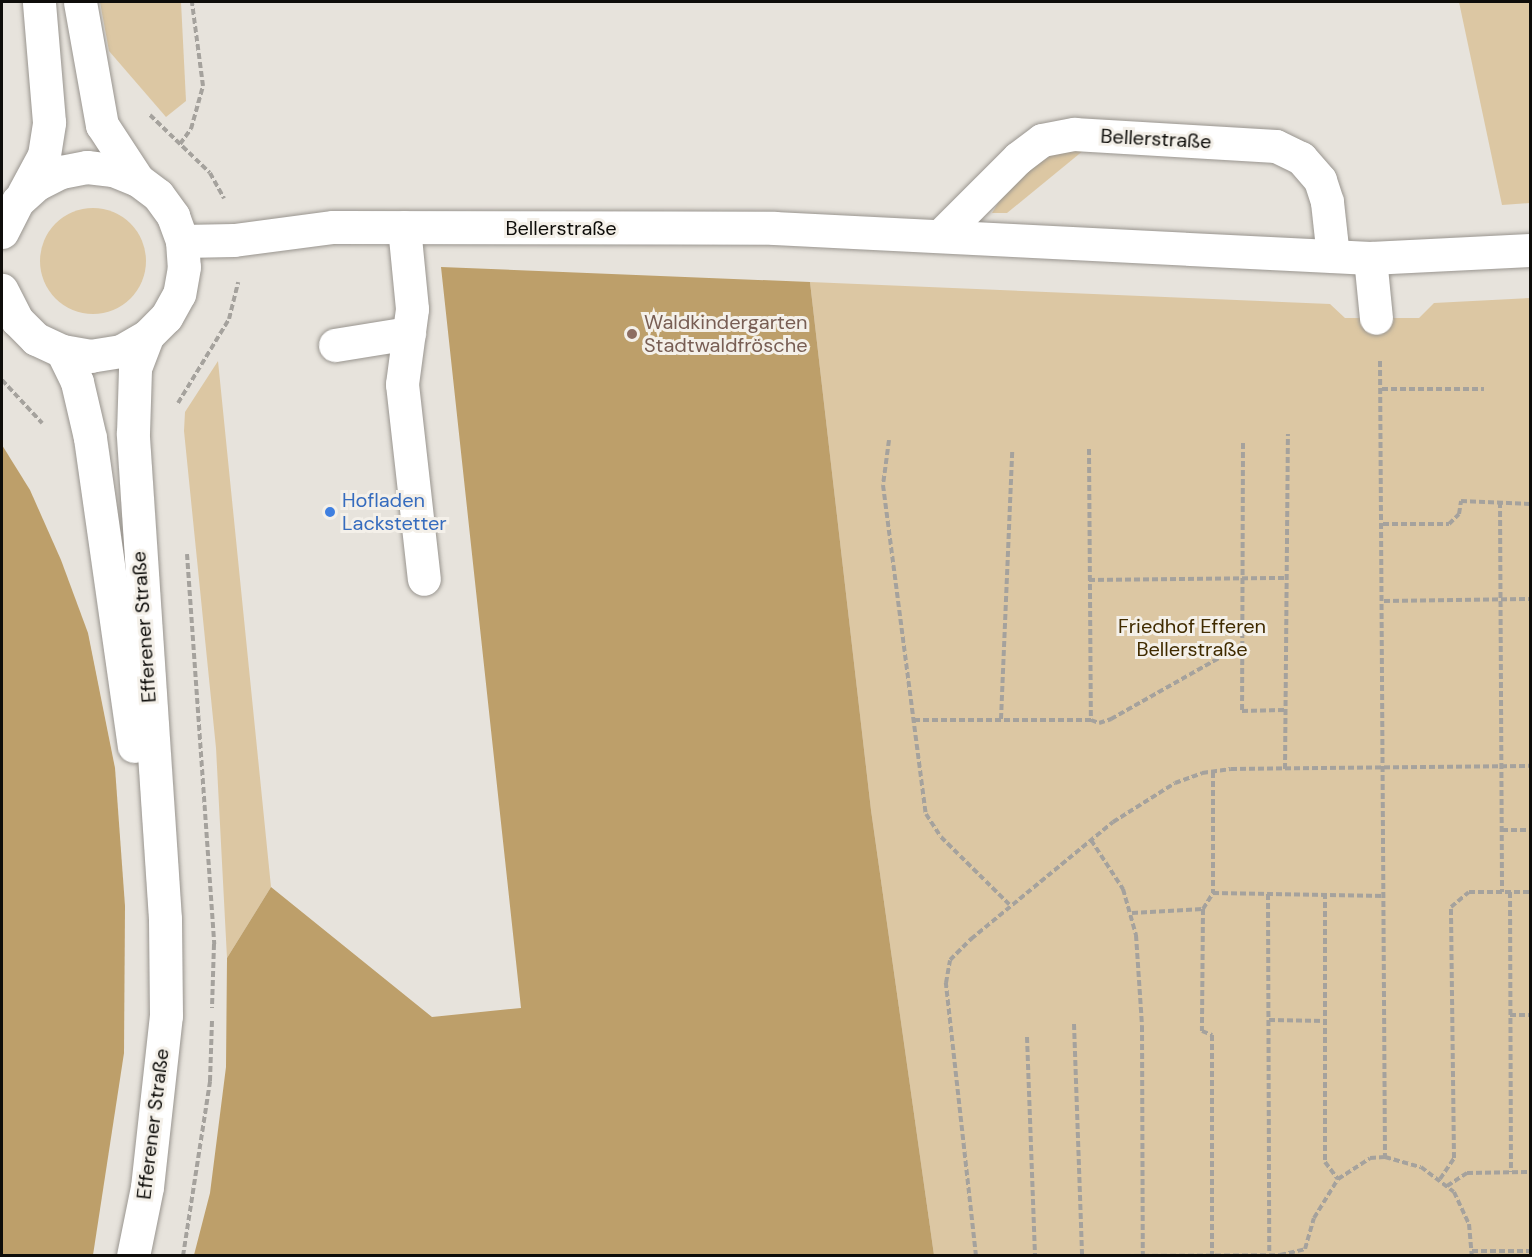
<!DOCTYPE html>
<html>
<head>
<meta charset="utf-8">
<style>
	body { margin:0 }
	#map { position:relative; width:1532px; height:1257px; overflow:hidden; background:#e7e3dc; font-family:"DM Sans",sans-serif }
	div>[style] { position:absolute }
	.green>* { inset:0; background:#dcc7a3 }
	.round { border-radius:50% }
	.forest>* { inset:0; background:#bd9f6a }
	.path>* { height:4px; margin-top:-2px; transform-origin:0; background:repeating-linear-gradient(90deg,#a5a29d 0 6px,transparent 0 9px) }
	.roads { filter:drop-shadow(0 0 2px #99958f) drop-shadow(0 0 2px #99958f) }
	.minor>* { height:33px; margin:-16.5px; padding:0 16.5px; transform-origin:16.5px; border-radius:16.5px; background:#fff }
	.dots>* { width:16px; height:16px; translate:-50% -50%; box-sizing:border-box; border:3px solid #f4f0e9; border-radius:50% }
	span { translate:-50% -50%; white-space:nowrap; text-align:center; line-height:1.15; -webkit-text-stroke:6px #f4f0e9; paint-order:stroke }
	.street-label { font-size:20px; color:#0e0d0a }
	.education-label { font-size:20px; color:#785e54 }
	.left { translate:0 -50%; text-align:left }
	.shop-label { font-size:20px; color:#366cbe }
	.park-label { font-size:20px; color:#402b00 }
	.frame { position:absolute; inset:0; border:3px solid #0e0d0a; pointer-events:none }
</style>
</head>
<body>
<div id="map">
	<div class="green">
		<div style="clip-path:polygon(100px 2px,181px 2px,186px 101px,166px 117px,109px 51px)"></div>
		<div style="clip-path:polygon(1459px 2px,1530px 2px,1530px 203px,1502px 205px)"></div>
		<div style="clip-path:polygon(1084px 150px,1007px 213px,992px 213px,1005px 192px,1035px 165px,1057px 152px)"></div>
		<div class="round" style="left:40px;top:208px;width:106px;height:106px"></div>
		<div style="clip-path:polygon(810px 282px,1330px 304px,1345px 318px,1419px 318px,1434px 303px,1530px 298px,1530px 1255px,934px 1255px,871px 810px)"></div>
		<div style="clip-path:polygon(218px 361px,271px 887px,227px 958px,216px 748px,184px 431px,185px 412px)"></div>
	</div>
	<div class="forest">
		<div style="clip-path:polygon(441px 267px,810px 282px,871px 810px,934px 1255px,194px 1255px,210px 1193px,226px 1067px,227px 958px,271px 887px,432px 1017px,521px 1008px)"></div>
		<div style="clip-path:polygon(2px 445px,30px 490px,61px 560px,88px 633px,115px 768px,125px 906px,124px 1053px,93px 1255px,2px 1255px)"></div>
	</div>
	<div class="path">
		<div style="left:150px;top:115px;width:83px;rotate:44deg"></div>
		<div style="left:210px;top:173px;width:29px;rotate:61deg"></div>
		<div style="left:180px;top:144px;width:19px;rotate:-54deg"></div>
		<div style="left:191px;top:129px;width:45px;rotate:-74.4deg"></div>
		<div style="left:203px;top:86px;width:85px;rotate:-97.5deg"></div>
		<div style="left:1380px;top:361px;width:796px;rotate:89.64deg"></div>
		<div style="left:2px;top:380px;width:59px;rotate:47.1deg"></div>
		<div style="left:1382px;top:389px;width:102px"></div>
		<div style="left:178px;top:403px;width:98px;rotate:-58.7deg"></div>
		<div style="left:229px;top:319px;width:38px;rotate:-76deg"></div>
		<div style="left:889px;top:440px;width:45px;rotate:97.6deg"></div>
		<div style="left:883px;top:485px;width:332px;rotate:82.6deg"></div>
		<div style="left:926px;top:814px;width:27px;rotate:57deg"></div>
		<div style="left:941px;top:837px;width:98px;rotate:44.6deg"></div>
		<div style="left:1243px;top:443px;width:268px;rotate:90.2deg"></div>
		<div style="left:1242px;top:711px;width:43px;rotate:-1.3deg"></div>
		<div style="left:1089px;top:449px;width:271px;rotate:89.6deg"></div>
		<div style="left:1091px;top:720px;width:9px;rotate:21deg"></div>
		<div style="left:1099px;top:723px;width:13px;rotate:-18deg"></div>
		<div style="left:1111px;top:719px;width:150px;rotate:-29.5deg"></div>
		<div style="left:1500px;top:502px;width:390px;rotate:89.7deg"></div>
		<div style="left:1383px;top:524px;width:66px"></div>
		<div style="left:1449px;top:524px;width:14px;rotate:-45deg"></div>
		<div style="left:1459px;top:514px;width:13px;rotate:-81deg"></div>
		<div style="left:1461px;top:501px;width:69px;rotate:2.5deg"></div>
		<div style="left:187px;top:554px;width:391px;rotate:86deg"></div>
		<div style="left:214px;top:944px;width:64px;rotate:91.8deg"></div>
		<div style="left:1089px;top:580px;width:197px;rotate:-0.6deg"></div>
		<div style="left:1384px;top:601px;width:146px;rotate:-0.8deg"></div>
		<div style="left:1001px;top:719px;width:268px;rotate:-87.6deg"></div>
		<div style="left:914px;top:720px;width:177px"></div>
		<div style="left:1285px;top:769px;width:335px;rotate:-89.5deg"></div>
		<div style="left:1213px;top:772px;width:121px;rotate:90deg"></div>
		<div style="left:1502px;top:830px;width:28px"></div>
		<div style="left:1091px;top:840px;width:59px;rotate:56.9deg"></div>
		<div style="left:1123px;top:889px;width:48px;rotate:74.2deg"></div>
		<div style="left:1136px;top:935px;width:91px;rotate:86.2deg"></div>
		<div style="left:1142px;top:1026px;width:230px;rotate:89.8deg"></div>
		<div style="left:1510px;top:892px;width:280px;rotate:89.8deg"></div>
		<div style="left:1325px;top:893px;width:269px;rotate:90deg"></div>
		<div style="left:1325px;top:1162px;width:21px;rotate:53deg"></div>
		<div style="left:1268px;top:894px;width:361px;rotate:89.8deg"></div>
		<div style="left:1203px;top:909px;width:122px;rotate:90.5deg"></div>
		<div style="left:1202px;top:1031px;width:11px;rotate:22deg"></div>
		<div style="left:1212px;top:1035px;width:220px;rotate:90deg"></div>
		<div style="left:1132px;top:913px;width:71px;rotate:-3.2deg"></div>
		<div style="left:1203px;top:909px;width:19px;rotate:-58deg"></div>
		<div style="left:1213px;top:893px;width:172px;rotate:1deg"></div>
		<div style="left:1510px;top:1015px;width:20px"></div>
		<div style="left:1269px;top:1020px;width:57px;rotate:1deg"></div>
		<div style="left:1074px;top:1024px;width:232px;rotate:88deg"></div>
		<div style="left:1027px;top:1037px;width:219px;rotate:87.9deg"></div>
		<div style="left:1440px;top:1179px;width:25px;rotate:-56deg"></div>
		<div style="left:1454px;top:1158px;width:251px;rotate:-90.7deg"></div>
		<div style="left:1451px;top:907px;width:23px;rotate:-40deg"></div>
		<div style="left:1469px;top:892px;width:61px"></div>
		<div style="left:1447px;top:1186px;width:24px;rotate:-33deg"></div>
		<div style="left:1467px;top:1173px;width:63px;rotate:-0.9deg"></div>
		<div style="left:1472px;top:1251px;width:58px"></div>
		<div style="left:183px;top:1256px;width:177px;rotate:-81.2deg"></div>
		<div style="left:210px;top:1081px;width:60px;rotate:-88.1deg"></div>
		<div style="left:976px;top:1256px;width:275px;rotate:-96.3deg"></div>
		<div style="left:946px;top:983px;width:23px;rotate:-80deg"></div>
		<div style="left:950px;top:960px;width:30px;rotate:-45deg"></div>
		<div style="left:971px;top:939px;width:184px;rotate:-39.5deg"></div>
		<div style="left:1113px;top:822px;width:73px;rotate:-32.2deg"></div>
		<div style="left:1175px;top:783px;width:29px;rotate:-20deg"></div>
		<div style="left:1202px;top:773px;width:29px;rotate:-8deg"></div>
		<div style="left:1231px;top:769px;width:299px;rotate:-0.6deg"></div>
		<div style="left:1116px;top:1256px;width:164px;rotate:-0.3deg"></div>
		<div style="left:1280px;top:1255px;width:26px;rotate:-13deg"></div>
		<div style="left:1305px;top:1249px;width:32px;rotate:-74deg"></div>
		<div style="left:1314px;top:1218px;width:46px;rotate:-58.4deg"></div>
		<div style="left:1338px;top:1179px;width:38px;rotate:-33deg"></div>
		<div style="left:1370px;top:1158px;width:15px;rotate:-4deg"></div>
		<div style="left:1385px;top:1157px;width:37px;rotate:16deg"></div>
		<div style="left:1421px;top:1167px;width:41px;rotate:37.1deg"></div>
		<div style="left:1454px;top:1192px;width:35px;rotate:65deg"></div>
		<div style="left:1469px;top:1224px;width:32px;rotate:85deg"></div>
	</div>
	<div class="roads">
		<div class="minor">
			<div style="left:80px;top:2px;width:125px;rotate:79.9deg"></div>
			<div style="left:102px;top:125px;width:66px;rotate:56.8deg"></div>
			<div style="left:23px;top:194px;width:44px;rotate:-61.7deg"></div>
			<div style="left:44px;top:155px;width:33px;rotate:-81deg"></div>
			<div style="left:49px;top:122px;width:120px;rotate:-94.8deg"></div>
			<div style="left:404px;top:227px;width:82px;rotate:84.4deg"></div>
			<div style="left:412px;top:309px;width:76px;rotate:97.6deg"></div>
			<div style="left:402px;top:384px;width:196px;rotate:83.6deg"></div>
			<div style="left:2px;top:232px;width:35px;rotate:-63deg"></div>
			<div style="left:18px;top:201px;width:25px;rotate:-42deg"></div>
			<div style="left:37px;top:184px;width:27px;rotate:-27deg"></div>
			<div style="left:61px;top:172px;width:26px;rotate:-11deg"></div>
			<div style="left:87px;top:167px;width:26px;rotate:7deg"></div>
			<div style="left:113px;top:170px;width:27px;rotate:22deg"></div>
			<div style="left:138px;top:180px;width:25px;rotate:37deg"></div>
			<div style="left:158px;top:195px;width:26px;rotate:54deg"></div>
			<div style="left:173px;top:216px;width:27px;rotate:70deg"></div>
			<div style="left:182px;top:241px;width:26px;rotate:86deg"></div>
			<div style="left:184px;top:267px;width:27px;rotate:100deg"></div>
			<div style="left:179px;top:294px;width:26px;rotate:119deg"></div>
			<div style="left:166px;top:317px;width:27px;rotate:135deg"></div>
			<div style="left:147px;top:336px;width:30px;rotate:150deg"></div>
			<div style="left:121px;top:351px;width:30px;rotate:171deg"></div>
			<div style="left:91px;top:356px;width:29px;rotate:-170deg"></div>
			<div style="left:62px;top:351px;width:29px;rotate:-155deg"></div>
			<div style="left:36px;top:339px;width:27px;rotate:-135deg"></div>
			<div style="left:17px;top:320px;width:34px;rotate:-117deg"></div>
			<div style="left:941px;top:235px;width:109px;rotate:-45deg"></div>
			<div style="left:1018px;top:158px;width:30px;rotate:-37deg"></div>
			<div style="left:1042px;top:140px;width:33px;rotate:-11deg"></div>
			<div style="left:1074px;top:134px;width:202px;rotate:3.4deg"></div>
			<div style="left:1276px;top:146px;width:28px;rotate:26deg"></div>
			<div style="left:1301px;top:158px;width:29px;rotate:49deg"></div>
			<div style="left:1320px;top:180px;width:23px;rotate:72deg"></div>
			<div style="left:1327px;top:202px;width:54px;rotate:83.7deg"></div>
			<div style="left:182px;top:241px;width:52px;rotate:-1.1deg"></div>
			<div style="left:234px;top:240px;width:100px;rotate:-7.5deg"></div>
			<div style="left:333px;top:227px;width:441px;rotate:0.1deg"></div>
			<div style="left:774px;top:228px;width:597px;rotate:2.88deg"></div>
			<div style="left:1370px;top:258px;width:160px;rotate:-2.9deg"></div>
			<div style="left:1370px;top:258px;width:60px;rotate:84.3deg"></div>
			<div style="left:335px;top:345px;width:75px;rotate:-9.2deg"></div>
			<div style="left:62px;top:351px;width:34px;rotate:64deg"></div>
			<div style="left:77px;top:382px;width:57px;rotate:76.9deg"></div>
			<div style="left:90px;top:438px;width:311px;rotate:81.9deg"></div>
			<div style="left:133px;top:1256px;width:70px;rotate:-78.5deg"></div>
			<div style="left:147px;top:1187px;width:172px;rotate:-83.7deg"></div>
			<div style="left:166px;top:1016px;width:97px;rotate:-90.6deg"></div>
			<div style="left:165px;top:919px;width:487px;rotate:-93.8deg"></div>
			<div style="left:133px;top:433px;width:65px;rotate:-88.2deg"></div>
			<div style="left:135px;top:368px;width:34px;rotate:-69deg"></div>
		</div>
	</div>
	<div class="dots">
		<div style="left:632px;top:334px;background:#8d6e63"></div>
		<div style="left:330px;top:512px;background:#3f7fe0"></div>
	</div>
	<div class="street-label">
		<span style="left:1156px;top:139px;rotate:3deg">Bellerstraße</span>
		<span style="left:561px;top:228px">Bellerstraße</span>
		<span style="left:144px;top:627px;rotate:-94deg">Efferener Straße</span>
		<span style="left:153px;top:1124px;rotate:-83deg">Efferener Straße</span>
	</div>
	<div class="education-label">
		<span class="left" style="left:644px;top:334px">Waldkindergarten<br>Stadtwaldfrösche</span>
	</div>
	<div class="shop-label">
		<span class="left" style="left:342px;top:512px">Hofladen<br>Lackstetter</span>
	</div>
	<div class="park-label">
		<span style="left:1192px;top:638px">Friedhof Efferen<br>Bellerstraße</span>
	</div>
	<div class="frame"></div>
</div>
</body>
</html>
